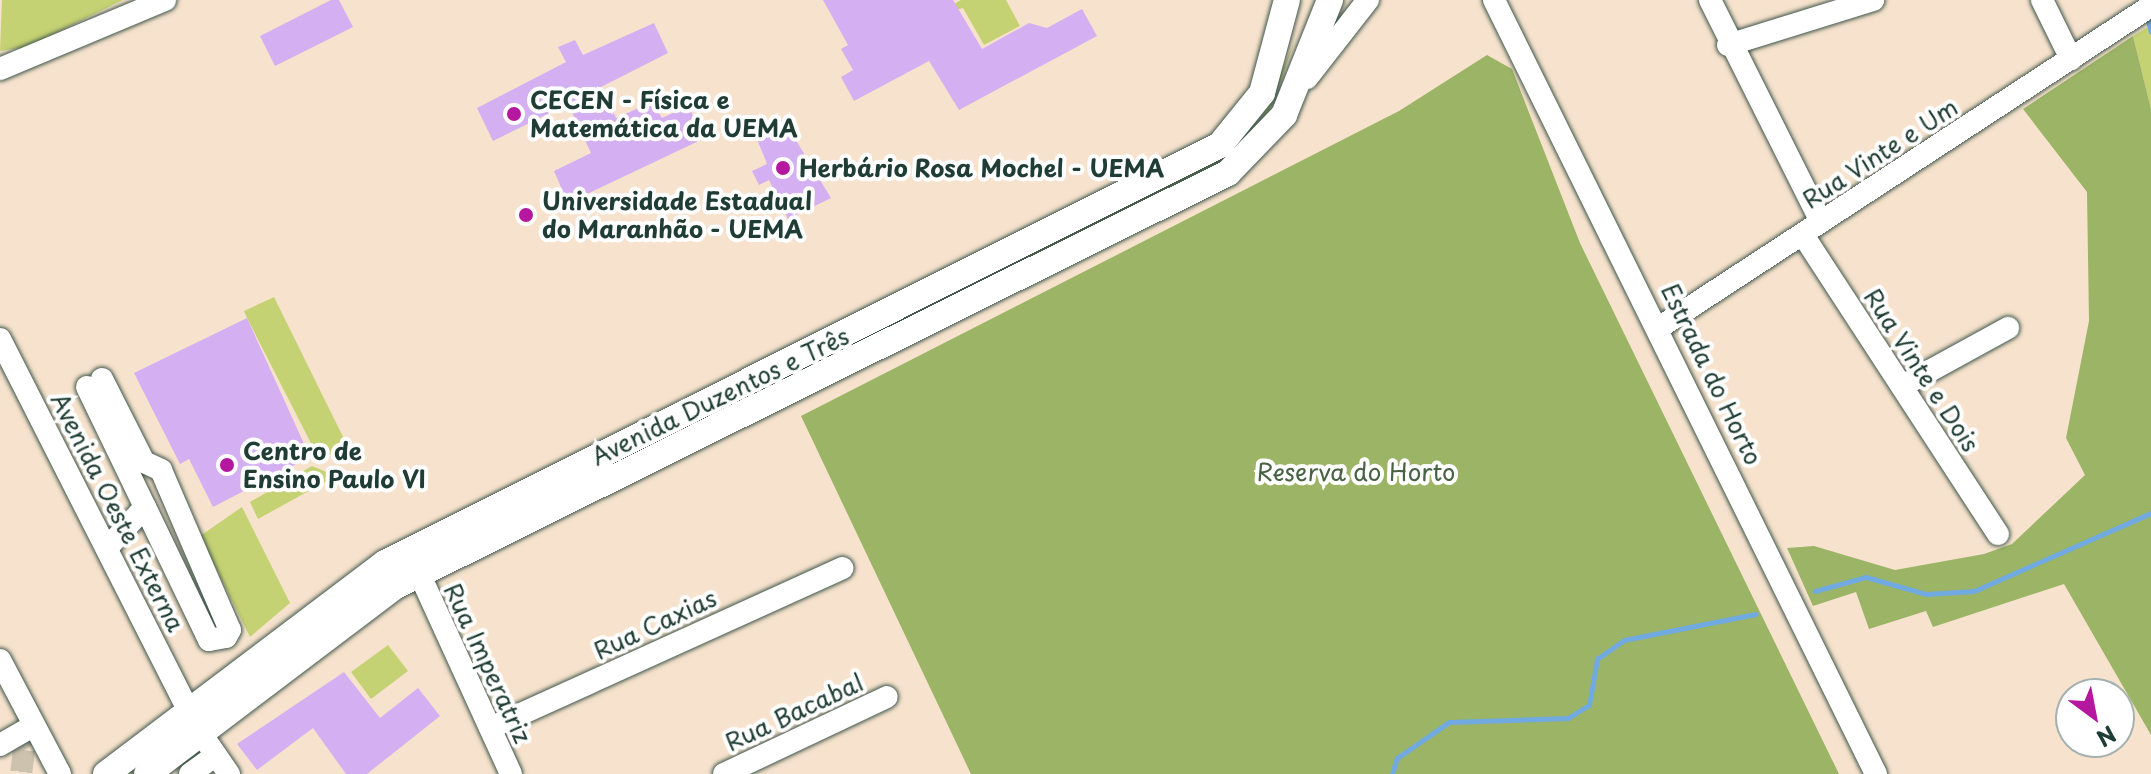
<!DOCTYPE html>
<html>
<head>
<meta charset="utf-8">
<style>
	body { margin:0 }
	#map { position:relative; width:2151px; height:774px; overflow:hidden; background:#f7e3cd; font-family:"Playpen Sans",sans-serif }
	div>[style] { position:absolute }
	.green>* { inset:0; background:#c5d273 }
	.forest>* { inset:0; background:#9cb465 }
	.stream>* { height:5px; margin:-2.5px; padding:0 2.5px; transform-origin:2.5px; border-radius:2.5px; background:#71aae0 }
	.building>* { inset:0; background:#d4aff2 }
	.minor-tunnel>* { height:22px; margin-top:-11px; transform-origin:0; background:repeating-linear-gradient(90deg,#ccc2ae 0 22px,transparent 0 33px) }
	.roads { filter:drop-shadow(0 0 2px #3f564b) drop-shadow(0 0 2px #3f564b) }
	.minor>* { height:22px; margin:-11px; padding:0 11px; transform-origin:11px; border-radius:11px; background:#fff }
	.major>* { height:26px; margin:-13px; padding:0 13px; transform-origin:13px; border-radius:13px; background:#fff }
	.dots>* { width:22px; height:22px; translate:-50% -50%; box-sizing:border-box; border:4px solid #fff; border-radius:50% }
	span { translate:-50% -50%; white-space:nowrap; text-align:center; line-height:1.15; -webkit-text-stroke:8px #fff; paint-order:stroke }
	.poi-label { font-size:24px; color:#1f3d34; font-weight:700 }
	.left { translate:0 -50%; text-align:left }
	.street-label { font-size:24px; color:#1f3d34 }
	.park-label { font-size:24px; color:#486244 }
	.north { position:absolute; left:2055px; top:678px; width:80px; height:80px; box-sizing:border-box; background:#fff; border:2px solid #a5b1ae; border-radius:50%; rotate:148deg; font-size:22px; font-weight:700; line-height:32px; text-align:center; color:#1f3d34 }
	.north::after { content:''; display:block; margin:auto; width:28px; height:36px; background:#b5179e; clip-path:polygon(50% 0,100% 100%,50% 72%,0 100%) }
</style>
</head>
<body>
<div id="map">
	<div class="green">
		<div style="clip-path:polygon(123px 0,27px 47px,0 51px,2px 0)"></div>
		<div style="clip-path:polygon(961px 0,1006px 0,1020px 26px,984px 45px,963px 8px,926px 20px)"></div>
		<div style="clip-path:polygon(2151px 25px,2151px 109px,2133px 36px)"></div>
		<div style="clip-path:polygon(1295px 40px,1267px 119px,1224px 162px,479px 534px,132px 774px,121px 774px,412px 559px,1220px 159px,1262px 118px)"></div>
		<div style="clip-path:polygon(274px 297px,352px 455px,317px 455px,247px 318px,244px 311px)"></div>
		<div style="clip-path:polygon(312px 466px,336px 476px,258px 519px,250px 502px)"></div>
		<div style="clip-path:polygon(242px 507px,290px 603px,250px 637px,200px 536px)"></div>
		<div style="clip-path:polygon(388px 645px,408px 671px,371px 699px,351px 672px)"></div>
	</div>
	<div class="forest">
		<div style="clip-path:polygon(2133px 36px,2151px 109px,2151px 735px,2064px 584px,1933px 627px,1926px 611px,1869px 629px,1856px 592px,1813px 606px,1787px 548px,1814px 546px,1895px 570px,1984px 554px,2012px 544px,2085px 475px,2066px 438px,2089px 321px,2087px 192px,2023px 109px)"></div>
		<div style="clip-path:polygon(1487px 55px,1512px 69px,1580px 243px,1839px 774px,971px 774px,801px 416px,1399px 111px)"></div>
	</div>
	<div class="stream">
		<div style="left:2147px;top:16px;width:16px;rotate:76deg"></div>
		<div style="left:1815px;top:591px;width:53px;rotate:-15.4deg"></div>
		<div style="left:1866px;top:577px;width:62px;rotate:15.8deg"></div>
		<div style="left:1926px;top:594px;width:48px;rotate:-3.6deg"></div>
		<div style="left:1974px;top:591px;width:193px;rotate:-23.8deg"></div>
		<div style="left:1392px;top:774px;width:17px;rotate:-73deg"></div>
		<div style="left:1397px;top:758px;width:63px;rotate:-34.7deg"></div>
		<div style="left:1449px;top:722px;width:119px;rotate:-1.9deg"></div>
		<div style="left:1568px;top:718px;width:25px;rotate:-32deg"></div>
		<div style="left:1589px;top:705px;width:47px;rotate:-80.1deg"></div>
		<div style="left:1597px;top:659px;width:33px;rotate:-35deg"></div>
		<div style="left:1624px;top:640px;width:134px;rotate:-11.2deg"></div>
	</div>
	<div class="building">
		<div style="clip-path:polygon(331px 0,339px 0,353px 27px,275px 66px,260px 36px)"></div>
		<div style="clip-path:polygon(823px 0,953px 0,982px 49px,1029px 23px,1047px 28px,1082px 9px,1097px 36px,959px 110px,929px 61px,854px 101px,841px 77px,853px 70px,841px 49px,848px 45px)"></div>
		<div style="clip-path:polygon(654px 23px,668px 53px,601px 87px,616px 118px,652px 102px,662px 118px,688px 106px,705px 138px,568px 203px,554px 171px,591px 153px,568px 104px,493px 141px,477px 108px,566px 62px,558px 47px,575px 40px,583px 55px)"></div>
		<div style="clip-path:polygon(783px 119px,831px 198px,788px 219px,769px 180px,759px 185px,752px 171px,767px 164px,755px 134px)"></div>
		<div style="clip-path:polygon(247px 318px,310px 457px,213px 507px,189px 459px,180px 464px,134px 373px)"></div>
		<div style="clip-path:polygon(344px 672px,380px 718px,418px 688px,440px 716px,367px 774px,346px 774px,313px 728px,257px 770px,237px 744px)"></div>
	</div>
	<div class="minor-tunnel">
		<div style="left:15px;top:736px;width:17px;rotate:57deg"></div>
		<div style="left:24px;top:750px;width:24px;rotate:97deg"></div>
	</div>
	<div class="roads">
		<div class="minor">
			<div style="left:1494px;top:0;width:863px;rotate:63.73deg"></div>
			<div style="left:1710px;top:0;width:248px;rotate:63.4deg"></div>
			<div style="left:2042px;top:0;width:66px;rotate:63.8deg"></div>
			<div style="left:1728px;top:45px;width:152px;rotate:-17.2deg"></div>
			<div style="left:0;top:69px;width:179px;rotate:-22.7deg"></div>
			<div style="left:1307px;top:78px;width:99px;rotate:-52deg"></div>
			<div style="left:1803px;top:235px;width:357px;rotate:56.9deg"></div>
			<div style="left:1660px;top:327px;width:587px;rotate:-33.18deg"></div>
			<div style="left:0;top:339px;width:416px;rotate:63.1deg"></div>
			<div style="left:102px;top:379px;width:93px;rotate:63.2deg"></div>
			<div style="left:144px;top:462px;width:19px;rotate:25deg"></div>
			<div style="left:161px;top:470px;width:174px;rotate:66.7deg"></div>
			<div style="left:230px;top:630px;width:8px;rotate:120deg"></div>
			<div style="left:226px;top:637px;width:17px;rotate:170deg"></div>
			<div style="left:209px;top:640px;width:148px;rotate:-115.7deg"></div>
			<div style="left:145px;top:507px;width:54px;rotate:132.8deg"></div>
			<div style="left:1902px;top:386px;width:121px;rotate:-28.7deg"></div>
			<div style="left:87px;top:387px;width:133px;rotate:64.2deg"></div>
			<div style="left:419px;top:573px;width:221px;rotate:65.4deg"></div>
			<div style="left:0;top:660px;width:129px;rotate:62.2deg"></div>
			<div style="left:490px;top:728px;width:387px;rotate:-24.4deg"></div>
			<div style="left:200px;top:732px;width:51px;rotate:55.4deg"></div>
			<div style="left:0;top:745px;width:39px;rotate:-30deg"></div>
			<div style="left:190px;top:774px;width:32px;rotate:-36deg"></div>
			<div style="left:724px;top:774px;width:180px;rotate:-25.3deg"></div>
		</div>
		<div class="major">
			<div style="left:106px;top:774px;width:350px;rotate:-37.1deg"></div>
			<div style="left:385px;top:563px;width:934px;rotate:-26.59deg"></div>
			<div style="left:1220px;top:145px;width:67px;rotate:-51.1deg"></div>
			<div style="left:1262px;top:93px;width:96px;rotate:-75deg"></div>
			<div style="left:147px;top:774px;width:312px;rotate:-37.1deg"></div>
			<div style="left:396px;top:586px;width:929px;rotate:-26.4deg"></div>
			<div style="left:1228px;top:173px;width:81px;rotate:-46deg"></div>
			<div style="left:1284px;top:115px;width:124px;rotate:-68.2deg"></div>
		</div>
	</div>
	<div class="dots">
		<div style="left:514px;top:114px;background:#b5179e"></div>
		<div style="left:783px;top:168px;background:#b5179e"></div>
		<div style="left:526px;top:215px;background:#b5179e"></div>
		<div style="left:227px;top:465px;background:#b5179e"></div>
	</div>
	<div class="poi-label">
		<span class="left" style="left:530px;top:114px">CECEN - Física e<br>Matemática da UEMA</span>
		<span class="left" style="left:799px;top:168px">Herbário Rosa Mochel - UEMA</span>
		<span class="left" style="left:542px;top:215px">Universidade Estadual<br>do Maranhão - UEMA</span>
		<span class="left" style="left:243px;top:465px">Centro de<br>Ensino Paulo VI</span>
	</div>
	<div class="street-label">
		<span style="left:1880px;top:153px;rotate:-33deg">Rua Vinte e Um</span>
		<span style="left:1922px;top:370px;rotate:57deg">Rua Vinte e Dois</span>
		<span style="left:1712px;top:374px;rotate:64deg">Estrada do Horto</span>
		<span style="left:720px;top:396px;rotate:-26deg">Avenida Duzentos e Três</span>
		<span style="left:118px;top:512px;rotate:63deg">Avenida Oeste Externa</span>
		<span style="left:655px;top:624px;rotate:-25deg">Rua Caxias</span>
		<span style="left:488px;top:663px;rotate:65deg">Rua Imperatriz</span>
		<span style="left:794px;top:712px;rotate:-25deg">Rua Bacabal</span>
	</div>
	<div class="park-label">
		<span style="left:1356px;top:472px">Reserva do Horto</span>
	</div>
	<div class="north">N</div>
</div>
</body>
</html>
